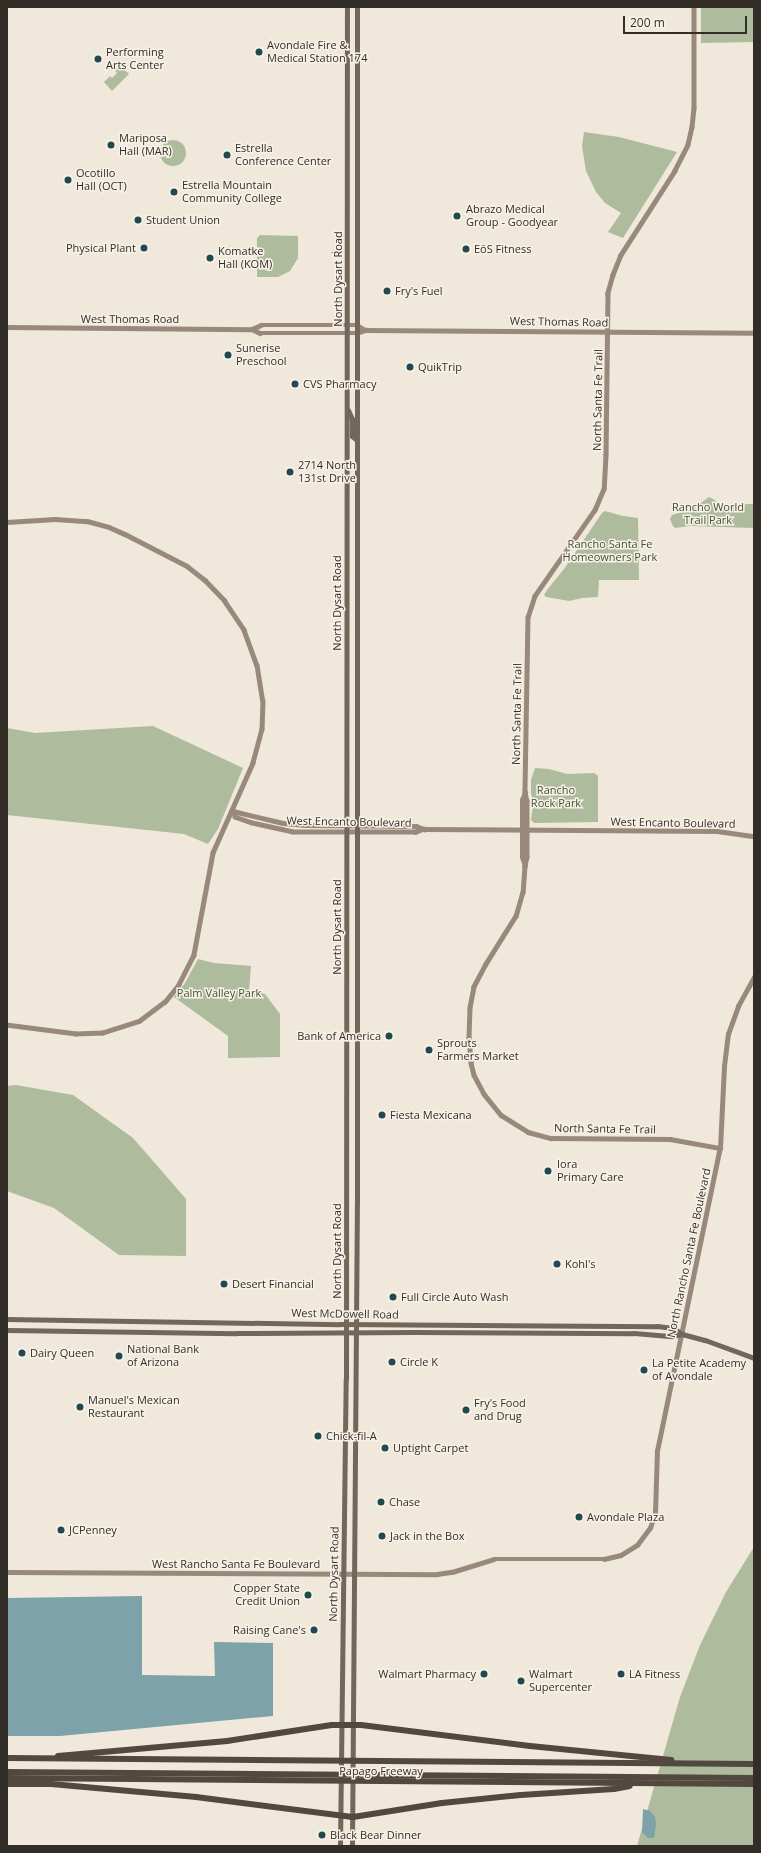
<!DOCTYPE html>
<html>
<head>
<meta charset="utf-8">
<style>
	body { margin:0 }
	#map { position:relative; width:761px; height:1853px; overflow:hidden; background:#efe8db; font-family:"Open Sans",sans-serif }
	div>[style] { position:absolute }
	.green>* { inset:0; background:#aebc9d }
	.round { border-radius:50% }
	.water>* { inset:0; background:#7da2a9 }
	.stream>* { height:1px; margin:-0.5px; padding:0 0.5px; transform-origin:0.5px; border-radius:0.5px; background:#7da2a9 }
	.secondary>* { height:4.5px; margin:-2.25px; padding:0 2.25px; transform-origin:2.25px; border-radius:2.25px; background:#99897a }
	.primary>* { height:5px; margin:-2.5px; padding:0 2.5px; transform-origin:2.5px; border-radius:2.5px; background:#73665a }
	.highway>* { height:6px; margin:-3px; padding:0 3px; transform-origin:3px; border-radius:3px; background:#534840 }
	.dots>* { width:11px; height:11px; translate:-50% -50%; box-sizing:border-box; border:2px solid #f7f1e7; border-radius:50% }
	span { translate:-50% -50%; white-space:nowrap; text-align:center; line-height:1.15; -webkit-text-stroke:3px #f7f1e7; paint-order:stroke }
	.poi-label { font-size:11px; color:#332d28 }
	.left { translate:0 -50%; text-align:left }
	.right { translate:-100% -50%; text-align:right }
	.street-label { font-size:11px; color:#332d28 }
	.park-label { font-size:11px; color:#3f4f2e }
	.frame { position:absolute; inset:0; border:8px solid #332d28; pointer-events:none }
	.scale { position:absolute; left:623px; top:16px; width:124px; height:18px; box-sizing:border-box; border:2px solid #332d28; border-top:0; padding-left:5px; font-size:12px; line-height:14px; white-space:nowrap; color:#332d28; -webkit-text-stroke:3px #f7f1e7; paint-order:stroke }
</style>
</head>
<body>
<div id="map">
	<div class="green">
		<div style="clip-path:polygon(701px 7px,754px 7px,754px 42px,701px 43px)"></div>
		<div style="clip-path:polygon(120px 66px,129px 74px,112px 91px,104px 82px,110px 76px,112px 78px,117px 73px,115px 71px)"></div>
		<div style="clip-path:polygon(584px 132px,619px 137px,677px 152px,623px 238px,608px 232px,621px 213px,605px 203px,596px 192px,586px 171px,582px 146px)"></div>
		<div class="round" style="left:160px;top:140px;width:26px;height:26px"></div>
		<div style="clip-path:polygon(260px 235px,298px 236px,298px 258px,290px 271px,278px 277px,257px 277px,257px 238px)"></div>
		<div style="clip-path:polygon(7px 340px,8px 340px,7px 460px)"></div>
		<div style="clip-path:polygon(709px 497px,715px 500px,722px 509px,747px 504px,754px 504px,754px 528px,690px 526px,675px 528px,673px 526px,670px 519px,672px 515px,692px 509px)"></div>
		<div style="clip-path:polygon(605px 511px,623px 516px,638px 518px,639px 580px,599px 580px,598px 597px,582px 598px,569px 601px,546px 597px,544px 595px,547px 590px,564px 569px,602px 513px)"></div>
		<div style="clip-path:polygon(153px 726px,243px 768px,218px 829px,208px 844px,184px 834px,7px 815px,7px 728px,35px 733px)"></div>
		<div style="clip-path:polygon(535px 768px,549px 769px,567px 774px,594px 773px,598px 776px,598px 822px,534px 823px,531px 820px,533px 805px,531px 792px,531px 780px)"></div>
		<div style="clip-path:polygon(198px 959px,214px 963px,251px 966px,249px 990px,265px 994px,280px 1014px,280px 1057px,228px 1058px,228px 1036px,174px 997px,185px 983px)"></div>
		<div style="clip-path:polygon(16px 1085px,73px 1095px,133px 1138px,186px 1199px,186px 1256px,119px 1255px,54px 1208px,7px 1191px,7px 1086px)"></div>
		<div style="clip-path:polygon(754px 1547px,754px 1846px,637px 1846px,680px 1697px,700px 1645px,726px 1592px)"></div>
	</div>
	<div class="water">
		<div style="clip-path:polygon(142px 1596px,142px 1675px,215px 1676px,214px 1642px,273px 1643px,273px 1716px,60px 1736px,7px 1736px,7px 1598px)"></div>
		<div style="clip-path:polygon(643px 1809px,650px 1811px,655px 1817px,656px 1824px,654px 1838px,648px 1838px,642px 1832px)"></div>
	</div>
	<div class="stream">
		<div style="left:331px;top:252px;width:11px"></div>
	</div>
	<div class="secondary">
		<div style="left:694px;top:7px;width:101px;rotate:90deg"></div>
		<div style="left:694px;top:108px;width:19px;rotate:96deg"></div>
		<div style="left:692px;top:127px;width:18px;rotate:103deg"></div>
		<div style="left:688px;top:145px;width:29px;rotate:117deg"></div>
		<div style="left:675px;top:171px;width:100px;rotate:122.7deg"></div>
		<div style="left:621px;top:255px;width:22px;rotate:112deg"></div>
		<div style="left:613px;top:275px;width:19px;rotate:106deg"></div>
		<div style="left:608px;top:293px;width:162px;rotate:90.7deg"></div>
		<div style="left:606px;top:455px;width:34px;rotate:93deg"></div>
		<div style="left:604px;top:489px;width:23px;rotate:113deg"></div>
		<div style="left:595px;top:510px;width:105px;rotate:124.9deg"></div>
		<div style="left:535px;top:596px;width:22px;rotate:108deg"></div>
		<div style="left:528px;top:617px;width:176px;rotate:91deg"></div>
		<div style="left:525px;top:793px;width:8px;rotate:76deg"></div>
		<div style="left:527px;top:801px;width:56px;rotate:90deg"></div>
		<div style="left:527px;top:857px;width:9px;rotate:103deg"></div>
		<div style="left:525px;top:866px;width:26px;rotate:94deg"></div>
		<div style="left:523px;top:892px;width:25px;rotate:106deg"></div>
		<div style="left:516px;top:916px;width:57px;rotate:122deg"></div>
		<div style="left:486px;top:964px;width:26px;rotate:118deg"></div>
		<div style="left:474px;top:987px;width:21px;rotate:101deg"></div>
		<div style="left:470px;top:1008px;width:30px;rotate:92deg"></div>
		<div style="left:469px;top:1038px;width:25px;rotate:85deg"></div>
		<div style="left:471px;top:1063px;width:12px;rotate:76deg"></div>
		<div style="left:474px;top:1075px;width:21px;rotate:62deg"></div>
		<div style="left:484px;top:1094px;width:27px;rotate:51deg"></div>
		<div style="left:501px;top:1115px;width:32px;rotate:32deg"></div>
		<div style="left:528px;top:1132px;width:24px;rotate:15deg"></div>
		<div style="left:551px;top:1138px;width:119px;rotate:0.5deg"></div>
		<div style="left:670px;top:1139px;width:51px;rotate:10.2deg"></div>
		<div style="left:7px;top:327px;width:245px;rotate:0.5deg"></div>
		<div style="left:252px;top:329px;width:10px;rotate:-24deg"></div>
		<div style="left:261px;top:325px;width:96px"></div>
		<div style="left:357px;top:325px;width:9px;rotate:32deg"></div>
		<div style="left:252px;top:329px;width:9px;rotate:27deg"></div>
		<div style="left:260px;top:333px;width:97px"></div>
		<div style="left:357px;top:333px;width:9px;rotate:-21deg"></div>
		<div style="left:365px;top:330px;width:389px;rotate:0.4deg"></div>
		<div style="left:7px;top:522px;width:48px;rotate:-3.6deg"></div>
		<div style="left:55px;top:519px;width:32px;rotate:4deg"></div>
		<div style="left:87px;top:521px;width:23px;rotate:15deg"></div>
		<div style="left:109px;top:527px;width:17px;rotate:24deg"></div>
		<div style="left:125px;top:534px;width:70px;rotate:27.3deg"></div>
		<div style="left:187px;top:566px;width:23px;rotate:38deg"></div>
		<div style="left:205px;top:580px;width:28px;rotate:46deg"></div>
		<div style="left:224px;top:600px;width:36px;rotate:56deg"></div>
		<div style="left:244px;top:630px;width:37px;rotate:70deg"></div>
		<div style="left:257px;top:665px;width:36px;rotate:81deg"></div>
		<div style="left:263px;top:701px;width:28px;rotate:92deg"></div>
		<div style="left:262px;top:729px;width:35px;rotate:105deg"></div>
		<div style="left:253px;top:763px;width:98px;rotate:114deg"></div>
		<div style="left:213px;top:853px;width:104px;rotate:100.6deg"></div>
		<div style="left:194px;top:955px;width:34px;rotate:117deg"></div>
		<div style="left:179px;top:985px;width:22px;rotate:129deg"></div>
		<div style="left:165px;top:1002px;width:31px;rotate:143deg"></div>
		<div style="left:140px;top:1021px;width:39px;rotate:162deg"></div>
		<div style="left:103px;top:1033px;width:27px;rotate:178deg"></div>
		<div style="left:76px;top:1034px;width:70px;rotate:-172.6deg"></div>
		<div style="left:424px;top:829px;width:9px;rotate:159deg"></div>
		<div style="left:416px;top:832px;width:123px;rotate:180deg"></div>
		<div style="left:293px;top:832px;width:42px;rotate:-167.6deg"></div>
		<div style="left:252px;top:823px;width:18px;rotate:-161deg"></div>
		<div style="left:235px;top:817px;width:6px;rotate:-108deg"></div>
		<div style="left:233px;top:811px;width:51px;rotate:13.5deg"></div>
		<div style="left:283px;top:823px;width:23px;rotate:5deg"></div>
		<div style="left:306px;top:825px;width:110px;rotate:0.5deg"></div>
		<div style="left:416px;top:826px;width:9px;rotate:21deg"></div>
		<div style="left:424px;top:829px;width:293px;rotate:0.4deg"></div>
		<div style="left:717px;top:831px;width:37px;rotate:8deg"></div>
		<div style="left:525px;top:866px;width:9px;rotate:-108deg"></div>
		<div style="left:522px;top:857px;width:57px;rotate:-90deg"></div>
		<div style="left:522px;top:800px;width:8px;rotate:-67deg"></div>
		<div style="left:7px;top:1572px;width:430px;rotate:0.3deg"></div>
		<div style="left:437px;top:1574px;width:15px;rotate:-8deg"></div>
		<div style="left:452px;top:1572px;width:44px;rotate:-17.2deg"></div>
		<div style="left:494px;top:1559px;width:110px"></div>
		<div style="left:604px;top:1559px;width:17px;rotate:-13deg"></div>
		<div style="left:621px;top:1555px;width:19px;rotate:-32deg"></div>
		<div style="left:637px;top:1545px;width:21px;rotate:-53deg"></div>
		<div style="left:650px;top:1528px;width:16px;rotate:-72deg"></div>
		<div style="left:655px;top:1513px;width:62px;rotate:-88.2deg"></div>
		<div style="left:657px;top:1451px;width:309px;rotate:-78.3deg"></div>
		<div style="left:720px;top:1148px;width:82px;rotate:-87.2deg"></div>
		<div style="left:724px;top:1066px;width:32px;rotate:-83deg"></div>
		<div style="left:728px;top:1034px;width:30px;rotate:-70deg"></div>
		<div style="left:738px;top:1006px;width:33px;rotate:-61deg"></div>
	</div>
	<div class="primary">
		<div style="left:348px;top:410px;width:10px;rotate:66deg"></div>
		<div style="left:352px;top:419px;width:17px;rotate:90deg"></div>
		<div style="left:352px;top:436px;width:6px;rotate:39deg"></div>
		<div style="left:7px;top:1319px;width:333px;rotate:0.9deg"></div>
		<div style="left:340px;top:1324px;width:317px;rotate:0.4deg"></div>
		<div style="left:657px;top:1326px;width:16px;rotate:7deg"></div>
		<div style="left:673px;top:1328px;width:11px;rotate:34deg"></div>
		<div style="left:682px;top:1334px;width:24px;rotate:15deg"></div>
		<div style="left:705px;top:1340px;width:52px;rotate:20.2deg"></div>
		<div style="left:7px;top:1330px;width:229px;rotate:0.8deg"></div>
		<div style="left:236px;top:1333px;width:177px;rotate:-0.3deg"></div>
		<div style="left:413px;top:1332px;width:221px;rotate:0.3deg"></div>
		<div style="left:634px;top:1333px;width:38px;rotate:5deg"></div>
		<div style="left:672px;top:1336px;width:10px;rotate:-11deg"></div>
		<div style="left:340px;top:1846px;width:467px;rotate:-89.3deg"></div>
		<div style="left:346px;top:1379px;width:1372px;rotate:-89.96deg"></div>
		<div style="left:352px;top:1846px;width:645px;rotate:-89.56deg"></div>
		<div style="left:357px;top:1201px;width:1194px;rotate:-90deg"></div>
	</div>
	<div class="highway">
		<div style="left:58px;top:1756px;width:170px;rotate:-5.1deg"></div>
		<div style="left:227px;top:1741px;width:106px;rotate:-8.7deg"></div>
		<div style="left:332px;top:1725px;width:29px"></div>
		<div style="left:361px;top:1725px;width:170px;rotate:7.1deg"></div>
		<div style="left:530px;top:1746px;width:142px;rotate:5.7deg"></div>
		<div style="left:7px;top:1758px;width:747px;rotate:0.46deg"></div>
		<div style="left:7px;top:1772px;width:747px;rotate:0.46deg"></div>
		<div style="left:7px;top:1778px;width:747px;rotate:0.46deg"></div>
		<div style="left:7px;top:1784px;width:44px"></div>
		<div style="left:51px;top:1784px;width:146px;rotate:5.1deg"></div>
		<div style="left:196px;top:1797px;width:158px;rotate:7.3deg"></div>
		<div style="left:353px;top:1817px;width:90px;rotate:-8.9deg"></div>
		<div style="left:442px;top:1803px;width:79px;rotate:-5.8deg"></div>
		<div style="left:521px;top:1795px;width:93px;rotate:-3.7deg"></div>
		<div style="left:614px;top:1789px;width:16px;rotate:-11deg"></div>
	</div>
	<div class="dots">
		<div style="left:259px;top:52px;background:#224850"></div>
		<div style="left:98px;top:59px;background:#224850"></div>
		<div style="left:111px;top:145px;background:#224850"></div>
		<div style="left:227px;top:155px;background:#224850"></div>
		<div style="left:68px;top:180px;background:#224850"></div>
		<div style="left:174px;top:192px;background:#224850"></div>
		<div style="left:457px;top:216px;background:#224850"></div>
		<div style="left:138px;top:220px;background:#224850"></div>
		<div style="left:144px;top:248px;background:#224850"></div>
		<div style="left:466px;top:249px;background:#224850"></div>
		<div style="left:210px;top:258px;background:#224850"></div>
		<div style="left:387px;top:291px;background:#224850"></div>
		<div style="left:228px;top:355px;background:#224850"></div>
		<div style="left:410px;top:367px;background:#224850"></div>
		<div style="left:295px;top:384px;background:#224850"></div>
		<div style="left:290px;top:472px;background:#224850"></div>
		<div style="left:389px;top:1036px;background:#224850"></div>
		<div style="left:429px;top:1050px;background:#224850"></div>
		<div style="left:382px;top:1115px;background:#224850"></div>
		<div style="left:548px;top:1171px;background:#224850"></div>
		<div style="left:557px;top:1264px;background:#224850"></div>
		<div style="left:224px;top:1284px;background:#224850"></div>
		<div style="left:393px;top:1297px;background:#224850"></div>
		<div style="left:22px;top:1353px;background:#224850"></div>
		<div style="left:119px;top:1356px;background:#224850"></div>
		<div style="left:392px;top:1362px;background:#224850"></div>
		<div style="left:644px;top:1370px;background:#224850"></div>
		<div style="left:80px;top:1407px;background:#224850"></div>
		<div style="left:466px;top:1410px;background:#224850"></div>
		<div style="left:318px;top:1436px;background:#224850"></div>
		<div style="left:385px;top:1448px;background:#224850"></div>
		<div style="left:381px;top:1502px;background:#224850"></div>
		<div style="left:579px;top:1517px;background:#224850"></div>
		<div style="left:61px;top:1530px;background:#224850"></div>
		<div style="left:382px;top:1536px;background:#224850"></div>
		<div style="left:308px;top:1595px;background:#224850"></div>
		<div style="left:314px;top:1630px;background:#224850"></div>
		<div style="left:484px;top:1674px;background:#224850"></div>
		<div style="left:621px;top:1674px;background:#224850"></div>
		<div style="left:521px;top:1681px;background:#224850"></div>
		<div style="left:322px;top:1835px;background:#224850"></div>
	</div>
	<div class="poi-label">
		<span class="left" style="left:267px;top:52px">Avondale Fire &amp;<br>Medical Station 174</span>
		<span class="left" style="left:106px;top:59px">Performing<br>Arts Center</span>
		<span class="left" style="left:119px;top:145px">Mariposa<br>Hall (MAR)</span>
		<span class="left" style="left:235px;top:155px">Estrella<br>Conference Center</span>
		<span class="left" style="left:76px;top:180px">Ocotillo<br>Hall (OCT)</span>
		<span class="left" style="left:182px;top:192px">Estrella Mountain<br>Community College</span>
		<span class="left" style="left:466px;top:216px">Abrazo Medical<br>Group - Goodyear</span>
		<span class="left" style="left:146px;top:220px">Student Union</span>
		<span class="right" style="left:136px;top:248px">Physical Plant</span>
		<span class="left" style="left:474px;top:249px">EōS Fitness</span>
		<span class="left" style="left:218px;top:258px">Komatke<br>Hall (KOM)</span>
		<span class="left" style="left:395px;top:291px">Fry's Fuel</span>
		<span class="left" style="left:236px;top:355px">Sunerise<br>Preschool</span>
		<span class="left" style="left:418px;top:367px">QuikTrip</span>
		<span class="left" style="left:303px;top:384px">CVS Pharmacy</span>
		<span class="left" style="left:298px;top:472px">2714 North<br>131st Drive</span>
		<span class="right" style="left:381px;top:1036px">Bank of America</span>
		<span class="left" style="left:437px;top:1050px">Sprouts<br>Farmers Market</span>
		<span class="left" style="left:390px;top:1115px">Fiesta Mexicana</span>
		<span class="left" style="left:557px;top:1171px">Iora<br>Primary Care</span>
		<span class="left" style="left:565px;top:1264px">Kohl's</span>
		<span class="left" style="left:232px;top:1284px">Desert Financial</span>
		<span class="left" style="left:401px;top:1297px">Full Circle Auto Wash</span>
		<span class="left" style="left:127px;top:1356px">National Bank<br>of Arizona</span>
		<span class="left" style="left:30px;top:1353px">Dairy Queen</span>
		<span class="left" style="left:400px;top:1362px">Circle K</span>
		<span class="left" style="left:652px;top:1370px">La Petite Academy<br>of Avondale</span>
		<span class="left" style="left:88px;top:1407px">Manuel's Mexican<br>Restaurant</span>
		<span class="left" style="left:474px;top:1410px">Fry's Food<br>and Drug</span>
		<span class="left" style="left:326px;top:1436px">Chick-fil-A</span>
		<span class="left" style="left:393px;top:1448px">Uptight Carpet</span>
		<span class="left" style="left:389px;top:1502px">Chase</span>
		<span class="left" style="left:587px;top:1517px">Avondale Plaza</span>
		<span class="left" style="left:69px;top:1530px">JCPenney</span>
		<span class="left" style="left:390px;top:1536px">Jack in the Box</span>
		<span class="right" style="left:300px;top:1595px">Copper State<br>Credit Union</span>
		<span class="right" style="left:306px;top:1630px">Raising Cane's</span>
		<span class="right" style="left:476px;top:1674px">Walmart Pharmacy</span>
		<span class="left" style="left:629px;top:1674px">LA Fitness</span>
		<span class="left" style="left:529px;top:1681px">Walmart<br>Supercenter</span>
		<span class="left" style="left:330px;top:1835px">Black Bear Dinner</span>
	</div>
	<div class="street-label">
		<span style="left:338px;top:279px;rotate:-90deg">North Dysart Road</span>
		<span style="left:130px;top:319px">West Thomas Road</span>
		<span style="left:559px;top:322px;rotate:1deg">West Thomas Road</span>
		<span style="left:598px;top:400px;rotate:-89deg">North Santa Fe Trail</span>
		<span style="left:337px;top:603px;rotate:-90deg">North Dysart Road</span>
		<span style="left:517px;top:714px;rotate:-89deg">North Santa Fe Trail</span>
		<span style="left:349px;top:822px;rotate:1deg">West Encanto Boulevard</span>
		<span style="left:673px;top:823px;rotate:1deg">West Encanto Boulevard</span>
		<span style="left:337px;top:927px;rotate:-90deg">North Dysart Road</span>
		<span style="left:605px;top:1129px;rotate:1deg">North Santa Fe Trail</span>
		<span style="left:337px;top:1251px;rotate:-90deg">North Dysart Road</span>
		<span style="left:689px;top:1253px;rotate:-78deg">North Rancho Santa Fe Boulevard</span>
		<span style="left:345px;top:1314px;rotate:1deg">West McDowell Road</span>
		<span style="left:236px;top:1564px">West Rancho Santa Fe Boulevard</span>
		<span style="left:334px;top:1574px;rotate:-89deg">North Dysart Road</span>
		<span style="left:381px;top:1771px">Papago Freeway</span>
	</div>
	<div class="park-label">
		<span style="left:708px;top:514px">Rancho World<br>Trail Park</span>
		<span style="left:610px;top:551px">Rancho Santa Fe<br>Homeowners Park</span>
		<span style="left:556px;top:797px">Rancho<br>Rock Park</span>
		<span style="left:219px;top:993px">Palm Valley Park</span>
	</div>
	<div class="frame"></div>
	<div class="scale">200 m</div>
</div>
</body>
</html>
